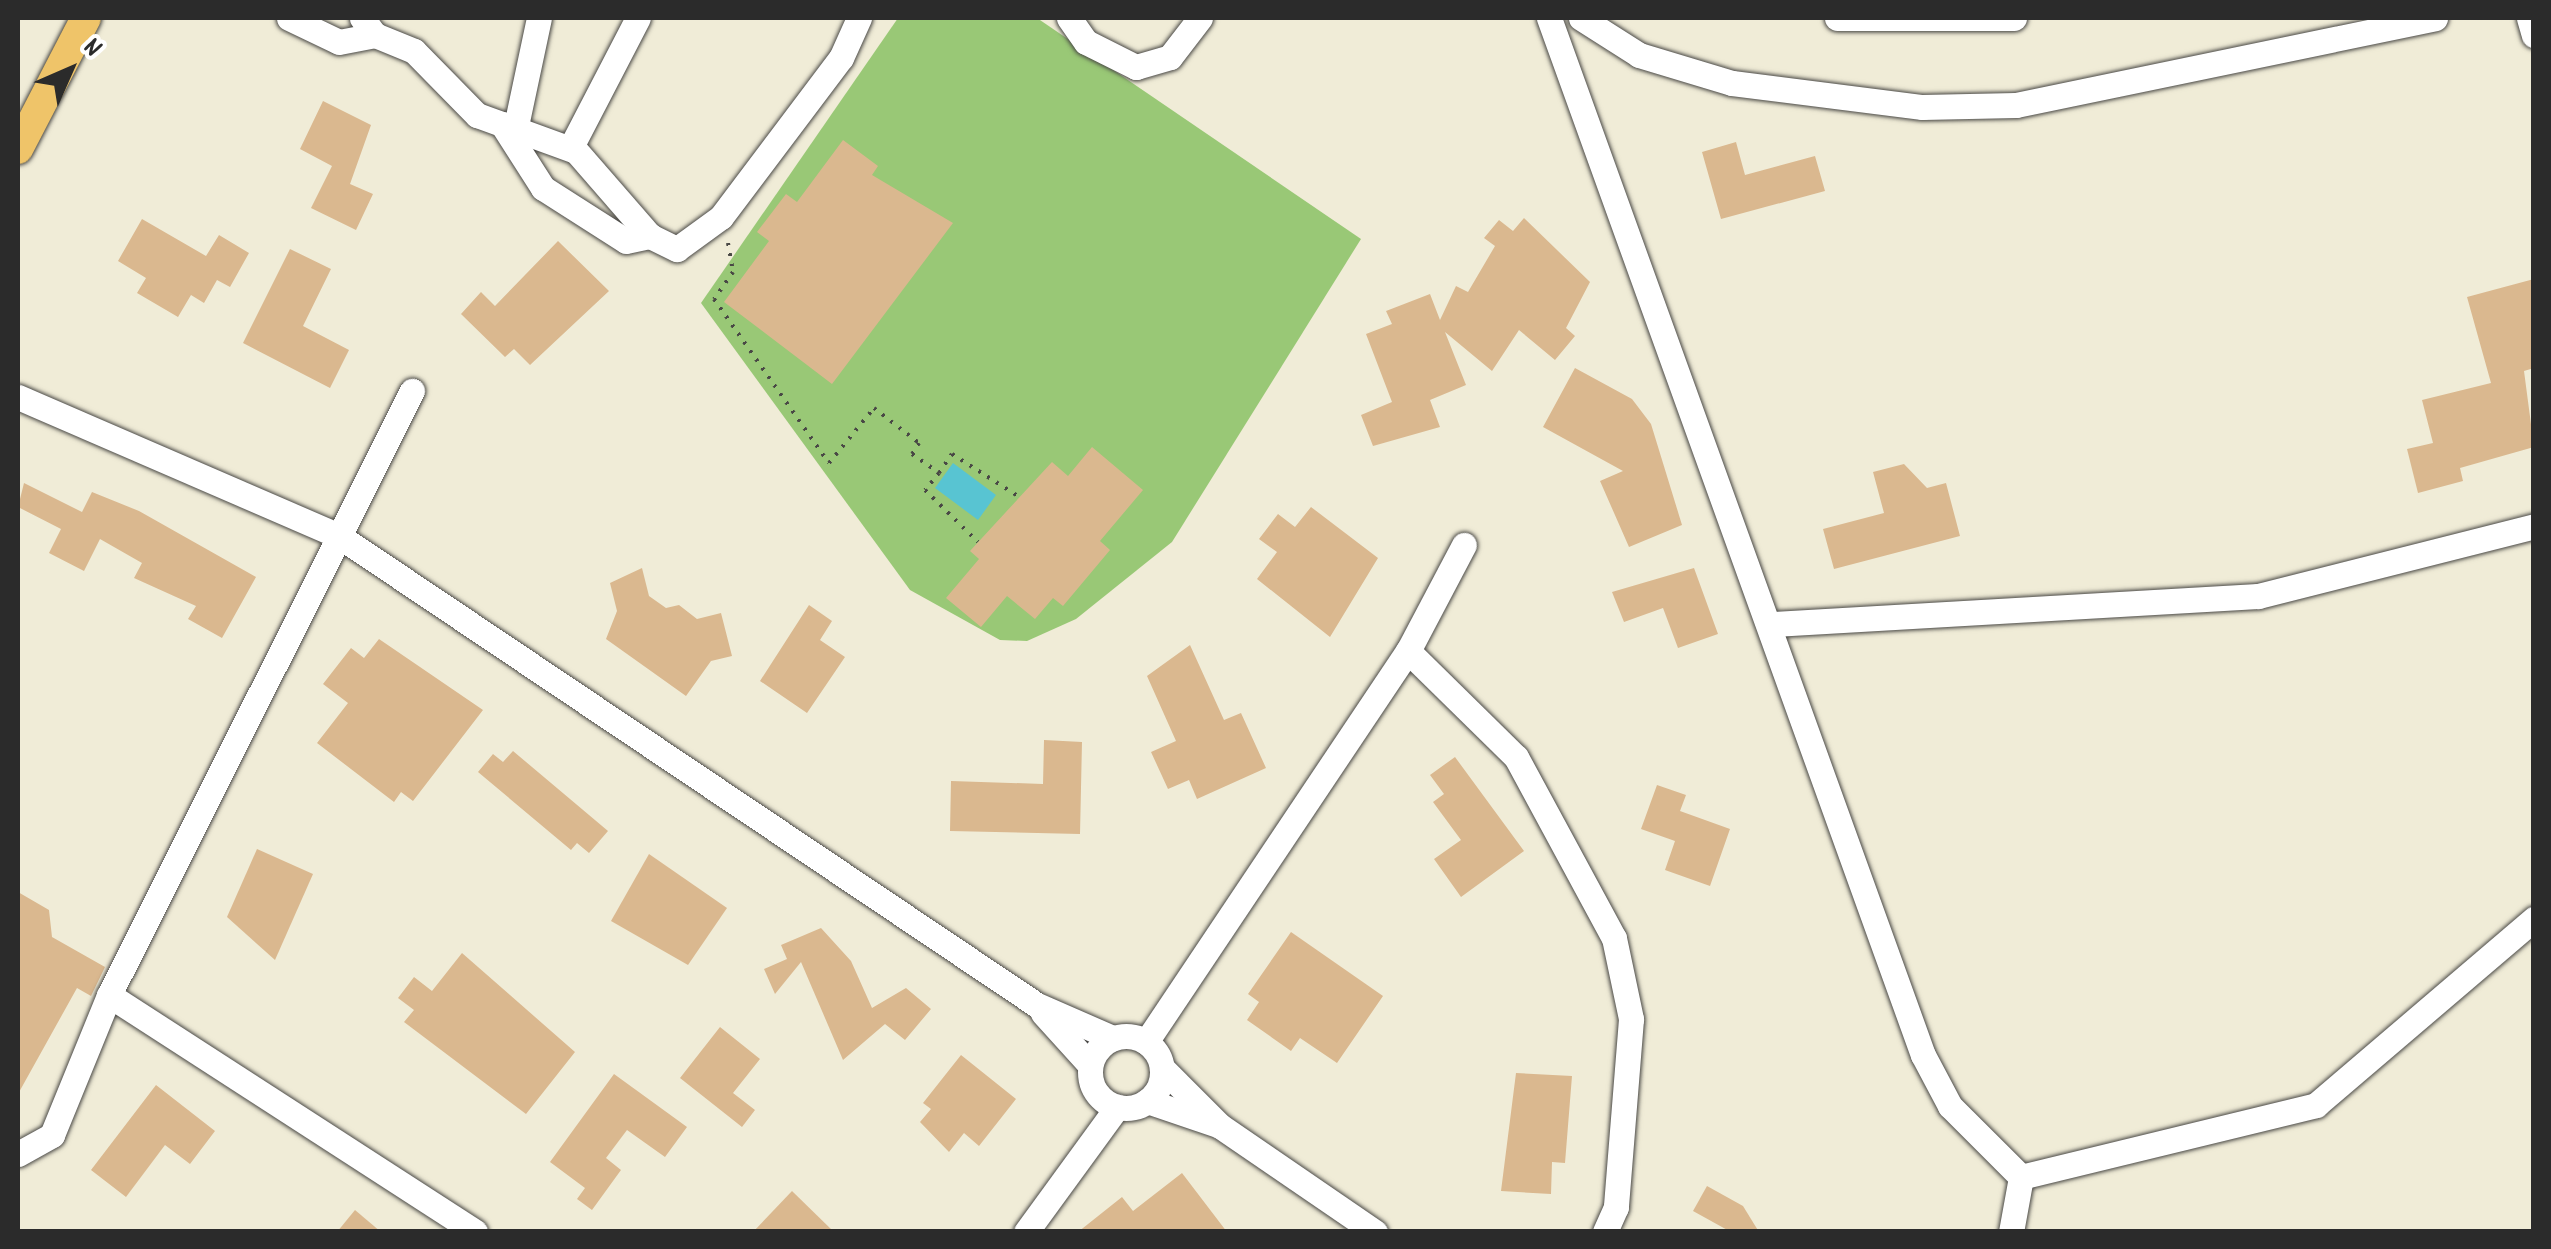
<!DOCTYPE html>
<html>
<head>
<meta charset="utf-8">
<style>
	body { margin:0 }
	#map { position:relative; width:2551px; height:1249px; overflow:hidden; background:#f0ecd7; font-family:Dekko,sans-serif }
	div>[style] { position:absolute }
	.green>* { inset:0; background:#99c876 }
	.water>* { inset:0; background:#58c4d2 }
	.building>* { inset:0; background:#dab88f }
	.path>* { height:4px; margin-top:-2px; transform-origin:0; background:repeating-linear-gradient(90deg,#494845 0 2.5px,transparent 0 10.5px) }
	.roads { filter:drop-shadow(0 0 2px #494845) drop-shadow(0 0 2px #494845) }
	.minor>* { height:25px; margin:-12.5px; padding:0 12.5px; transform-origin:12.5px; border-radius:12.5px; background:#fff }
	.minor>.ring { margin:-12.5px; padding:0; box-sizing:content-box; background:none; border:25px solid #fff; border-radius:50% }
	.major>* { height:30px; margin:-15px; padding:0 15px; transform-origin:15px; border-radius:15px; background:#efc469 }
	span { translate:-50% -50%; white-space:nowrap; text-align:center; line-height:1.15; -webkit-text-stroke:8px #fff; paint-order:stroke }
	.frame { position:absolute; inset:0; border:20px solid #2b2b2b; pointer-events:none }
	.north { position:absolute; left:20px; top:20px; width:100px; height:100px; -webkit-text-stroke:8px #fff; paint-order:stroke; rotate:45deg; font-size:28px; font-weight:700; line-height:40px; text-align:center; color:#2b2b2b }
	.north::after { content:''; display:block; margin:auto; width:35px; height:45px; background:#2b2b2b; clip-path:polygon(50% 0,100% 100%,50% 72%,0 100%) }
</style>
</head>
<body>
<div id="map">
	<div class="green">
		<div style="clip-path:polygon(898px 18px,1037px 18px,1361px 239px,1172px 542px,1076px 619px,1027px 641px,1000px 640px,910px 590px,701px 303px)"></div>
	</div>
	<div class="water">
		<div style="clip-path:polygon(953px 463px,996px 495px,978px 520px,935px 488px)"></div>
	</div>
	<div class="building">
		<div style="clip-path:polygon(323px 101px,371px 125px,350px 184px,373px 194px,356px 230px,311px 208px,332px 166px,300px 149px)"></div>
		<div style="clip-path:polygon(843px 140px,878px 166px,872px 175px,953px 223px,832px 384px,724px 302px,769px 241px,757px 232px,786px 194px,797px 202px)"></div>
		<div style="clip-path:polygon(1736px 142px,1745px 175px,1815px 156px,1825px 191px,1721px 219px,1702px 152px)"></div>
		<div style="clip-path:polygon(1524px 218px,1590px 282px,1566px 328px,1575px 336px,1555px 360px,1519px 330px,1492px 371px,1445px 332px,1466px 385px,1430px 400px,1440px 427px,1373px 446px,1361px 415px,1392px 402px,1366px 334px,1392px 324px,1386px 311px,1430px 294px,1440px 320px,1456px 286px,1468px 292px,1495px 246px,1484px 238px,1499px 220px,1513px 231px)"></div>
		<div style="clip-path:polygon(142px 219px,206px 256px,219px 235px,249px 253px,230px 287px,217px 280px,204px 303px,191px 295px,178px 317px,137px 293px,146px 278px,118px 261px)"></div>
		<div style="clip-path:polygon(558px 241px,609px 291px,530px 365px,514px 349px,505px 357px,461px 314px,481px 292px,495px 306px)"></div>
		<div style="clip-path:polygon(290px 249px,331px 269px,303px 326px,349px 350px,330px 388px,243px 343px)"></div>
		<div style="clip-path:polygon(2534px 279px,2534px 368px,2524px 371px,2534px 447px,2460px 468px,2463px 481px,2418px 493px,2407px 449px,2433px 443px,2422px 400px,2491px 383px,2467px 297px)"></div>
		<div style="clip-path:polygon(1575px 368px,1632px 399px,1651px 424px,1682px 525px,1629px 547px,1600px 481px,1623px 471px,1543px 427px)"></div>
		<div style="clip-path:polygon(1092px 447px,1143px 490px,1100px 541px,1110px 550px,1063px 606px,1053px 598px,1035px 619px,1007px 596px,981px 627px,946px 598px,979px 559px,970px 551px,1052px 462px,1068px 476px)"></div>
		<div style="clip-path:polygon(1904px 464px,1927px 488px,1946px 483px,1960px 536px,1834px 569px,1823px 529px,1884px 513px,1873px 472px)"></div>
		<div style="clip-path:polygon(24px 483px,82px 512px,92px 492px,139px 511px,256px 577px,222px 638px,188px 619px,196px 606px,134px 578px,142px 563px,100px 539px,84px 571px,49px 553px,61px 529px,18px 507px)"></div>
		<div style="clip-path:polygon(1311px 507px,1378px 558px,1330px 637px,1257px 579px,1277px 552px,1259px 539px,1278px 514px,1295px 527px)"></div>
		<div style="clip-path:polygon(642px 568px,649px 596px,666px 608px,679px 605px,697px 619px,721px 613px,732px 656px,711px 661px,686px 696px,606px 639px,617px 611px,610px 583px)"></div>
		<div style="clip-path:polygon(1694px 568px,1718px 634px,1678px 648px,1663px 608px,1624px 622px,1612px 592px)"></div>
		<div style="clip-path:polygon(809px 605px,832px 621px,820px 640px,845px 657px,807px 713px,760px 681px)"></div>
		<div style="clip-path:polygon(379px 639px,483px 710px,413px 801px,401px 792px,394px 802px,317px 743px,348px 703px,323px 684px,351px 648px,364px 658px)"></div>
		<div style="clip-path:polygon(1190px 645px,1224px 720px,1241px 713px,1266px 768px,1197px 799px,1189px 780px,1168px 789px,1151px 752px,1176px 741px,1147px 676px)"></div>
		<div style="clip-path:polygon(1044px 740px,1082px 742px,1080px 834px,950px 831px,951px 781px,1043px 784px)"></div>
		<div style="clip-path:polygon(513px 751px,608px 831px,589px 853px,577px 843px,571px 850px,478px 772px,493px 754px,503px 762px)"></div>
		<div style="clip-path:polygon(1455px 757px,1524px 851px,1461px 897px,1434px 859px,1461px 840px,1433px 802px,1444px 794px,1430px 775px)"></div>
		<div style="clip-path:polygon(1657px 785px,1686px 795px,1680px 811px,1730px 829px,1710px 886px,1665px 870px,1675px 841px,1641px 829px)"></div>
		<div style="clip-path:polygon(257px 849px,313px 874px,275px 960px,227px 917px)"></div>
		<div style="clip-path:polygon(649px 854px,727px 908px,688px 965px,611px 921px)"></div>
		<div style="clip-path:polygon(18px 892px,49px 910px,52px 937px,105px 967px,91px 996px,77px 988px,18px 1094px)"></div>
		<div style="clip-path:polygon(821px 928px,851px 961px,872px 1008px,906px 988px,931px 1009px,905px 1040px,885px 1024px,843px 1060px,801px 962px,775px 994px,764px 969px,787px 959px,781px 945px)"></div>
		<div style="clip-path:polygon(1291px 932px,1383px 996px,1337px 1063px,1300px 1038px,1291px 1051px,1247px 1020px,1259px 1002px,1248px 994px)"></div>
		<div style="clip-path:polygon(462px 953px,575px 1052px,526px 1114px,404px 1022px,414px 1010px,398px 998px,414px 977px,432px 991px)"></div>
		<div style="clip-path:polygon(720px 1027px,760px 1059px,733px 1093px,755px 1110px,742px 1127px,680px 1078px)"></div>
		<div style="clip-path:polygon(961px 1055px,1016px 1099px,979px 1146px,964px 1133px,949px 1152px,920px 1122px,931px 1109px,923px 1103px)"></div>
		<div style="clip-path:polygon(1516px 1073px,1572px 1076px,1565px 1163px,1552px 1162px,1551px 1194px,1501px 1191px)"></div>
		<div style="clip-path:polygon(614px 1074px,687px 1127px,665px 1157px,627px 1130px,606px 1158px,621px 1170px,592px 1210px,577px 1199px,585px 1188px,550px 1162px)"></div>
		<div style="clip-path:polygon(156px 1085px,215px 1131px,190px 1164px,165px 1145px,126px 1197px,91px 1170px)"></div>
		<div style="clip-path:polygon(1182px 1173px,1227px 1232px,1078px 1232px,1122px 1197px,1133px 1211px)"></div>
		<div style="clip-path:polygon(1707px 1186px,1743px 1206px,1759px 1232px,1731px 1232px,1693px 1211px)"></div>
		<div style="clip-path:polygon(792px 1191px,834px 1232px,753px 1232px)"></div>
		<div style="clip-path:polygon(355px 1210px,381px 1232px,337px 1232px)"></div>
	</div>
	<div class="path">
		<div style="left:728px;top:243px;width:29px;rotate:80deg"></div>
		<div style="left:733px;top:272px;width:33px;rotate:125deg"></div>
		<div style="left:714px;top:299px;width:200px;rotate:55deg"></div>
		<div style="left:829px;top:463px;width:71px;rotate:-50.7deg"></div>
		<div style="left:874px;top:408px;width:57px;rotate:37.9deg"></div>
		<div style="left:919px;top:443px;width:13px;rotate:122deg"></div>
		<div style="left:912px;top:454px;width:33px;rotate:35deg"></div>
		<div style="left:939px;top:473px;width:23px;rotate:-56deg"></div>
		<div style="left:952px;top:454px;width:82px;rotate:32.5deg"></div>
		<div style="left:939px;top:473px;width:22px;rotate:129deg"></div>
		<div style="left:925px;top:490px;width:74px;rotate:44.5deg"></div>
	</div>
	<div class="roads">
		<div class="minor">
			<div style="left:289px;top:18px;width:55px;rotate:25.6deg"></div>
			<div style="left:339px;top:42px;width:37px;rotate:-11deg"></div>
			<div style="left:362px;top:18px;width:21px;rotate:53deg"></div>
			<div style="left:375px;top:35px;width:42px;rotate:22.3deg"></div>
			<div style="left:414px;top:51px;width:90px;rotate:45.5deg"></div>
			<div style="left:477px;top:115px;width:105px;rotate:20deg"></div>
			<div style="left:576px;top:151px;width:113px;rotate:49deg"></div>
			<div style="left:650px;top:236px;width:30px;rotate:26deg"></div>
			<div style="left:677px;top:249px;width:54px;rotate:-36deg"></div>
			<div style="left:721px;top:217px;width:199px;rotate:-53deg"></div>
			<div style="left:841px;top:58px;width:44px;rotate:-65.8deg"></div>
			<div style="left:1069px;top:18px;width:29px;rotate:55deg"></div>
			<div style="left:1086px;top:42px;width:56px;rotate:26.6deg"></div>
			<div style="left:1136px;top:67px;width:35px;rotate:-16deg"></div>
			<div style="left:1170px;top:57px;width:49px;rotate:-52.4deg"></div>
			<div style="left:1549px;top:18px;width:1102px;rotate:70.17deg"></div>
			<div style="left:1923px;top:1055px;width:58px;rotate:62.1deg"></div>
			<div style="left:1950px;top:1106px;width:100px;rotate:45deg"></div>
			<div style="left:2021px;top:1177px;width:56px;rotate:100.3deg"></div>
			<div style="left:1581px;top:18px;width:69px;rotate:32.5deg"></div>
			<div style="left:1639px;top:55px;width:97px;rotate:16.8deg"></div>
			<div style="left:1732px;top:83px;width:192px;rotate:7.2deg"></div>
			<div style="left:1922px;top:107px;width:94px;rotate:-1.2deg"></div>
			<div style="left:2016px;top:105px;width:428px;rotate:-11.7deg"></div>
			<div style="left:1837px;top:18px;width:177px"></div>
			<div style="left:2529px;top:18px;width:18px;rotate:74deg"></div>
			<div style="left:502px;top:124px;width:76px;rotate:57.4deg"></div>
			<div style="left:543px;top:188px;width:98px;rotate:32.6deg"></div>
			<div style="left:626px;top:241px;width:25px;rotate:-12deg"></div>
			<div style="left:516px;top:126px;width:110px;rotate:-78deg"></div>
			<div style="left:571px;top:147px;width:145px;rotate:-62.6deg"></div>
			<div style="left:18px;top:397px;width:350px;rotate:23.4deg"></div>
			<div style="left:339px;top:536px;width:841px;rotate:33.9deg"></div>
			<div style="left:1037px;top:1005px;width:83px;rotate:23.5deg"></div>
			<div style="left:1773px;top:624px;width:486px;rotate:-3.3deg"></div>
			<div style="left:2258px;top:596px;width:285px;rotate:-14.2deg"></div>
			<div style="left:1408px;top:651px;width:151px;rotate:44.5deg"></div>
			<div style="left:1516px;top:757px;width:206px;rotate:61.6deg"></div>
			<div style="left:1614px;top:938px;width:83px;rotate:78.1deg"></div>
			<div style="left:1631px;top:1019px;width:189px;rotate:94.6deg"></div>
			<div style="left:1616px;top:1207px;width:27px;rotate:114deg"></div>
			<div style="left:109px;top:995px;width:436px;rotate:32.9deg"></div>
			<div style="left:1043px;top:1013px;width:70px;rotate:47.9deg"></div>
			<div class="ring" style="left:1090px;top:1036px;width:47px;height:47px"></div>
			<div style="left:1146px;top:1042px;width:471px;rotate:-56.2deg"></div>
			<div style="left:1408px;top:651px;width:120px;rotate:-62.2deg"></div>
			<div style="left:1162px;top:1068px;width:82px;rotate:45deg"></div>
			<div style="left:1220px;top:1126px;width:188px;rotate:34.4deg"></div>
			<div style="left:1147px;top:1101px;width:72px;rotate:18.7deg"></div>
			<div style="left:18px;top:1154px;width:39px;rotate:-29deg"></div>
			<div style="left:52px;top:1135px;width:151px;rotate:-67.8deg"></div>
			<div style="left:109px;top:995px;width:676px;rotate:-63.36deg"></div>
			<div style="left:2021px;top:1177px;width:304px;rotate:-13.7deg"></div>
			<div style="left:2316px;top:1105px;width:287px;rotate:-40.5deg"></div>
			<div style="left:1026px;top:1232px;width:155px;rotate:-53.9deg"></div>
		</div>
		<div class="major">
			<div style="left:18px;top:149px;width:148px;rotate:-62.6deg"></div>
		</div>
	</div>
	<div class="frame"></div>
	<div class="north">N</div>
</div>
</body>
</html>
